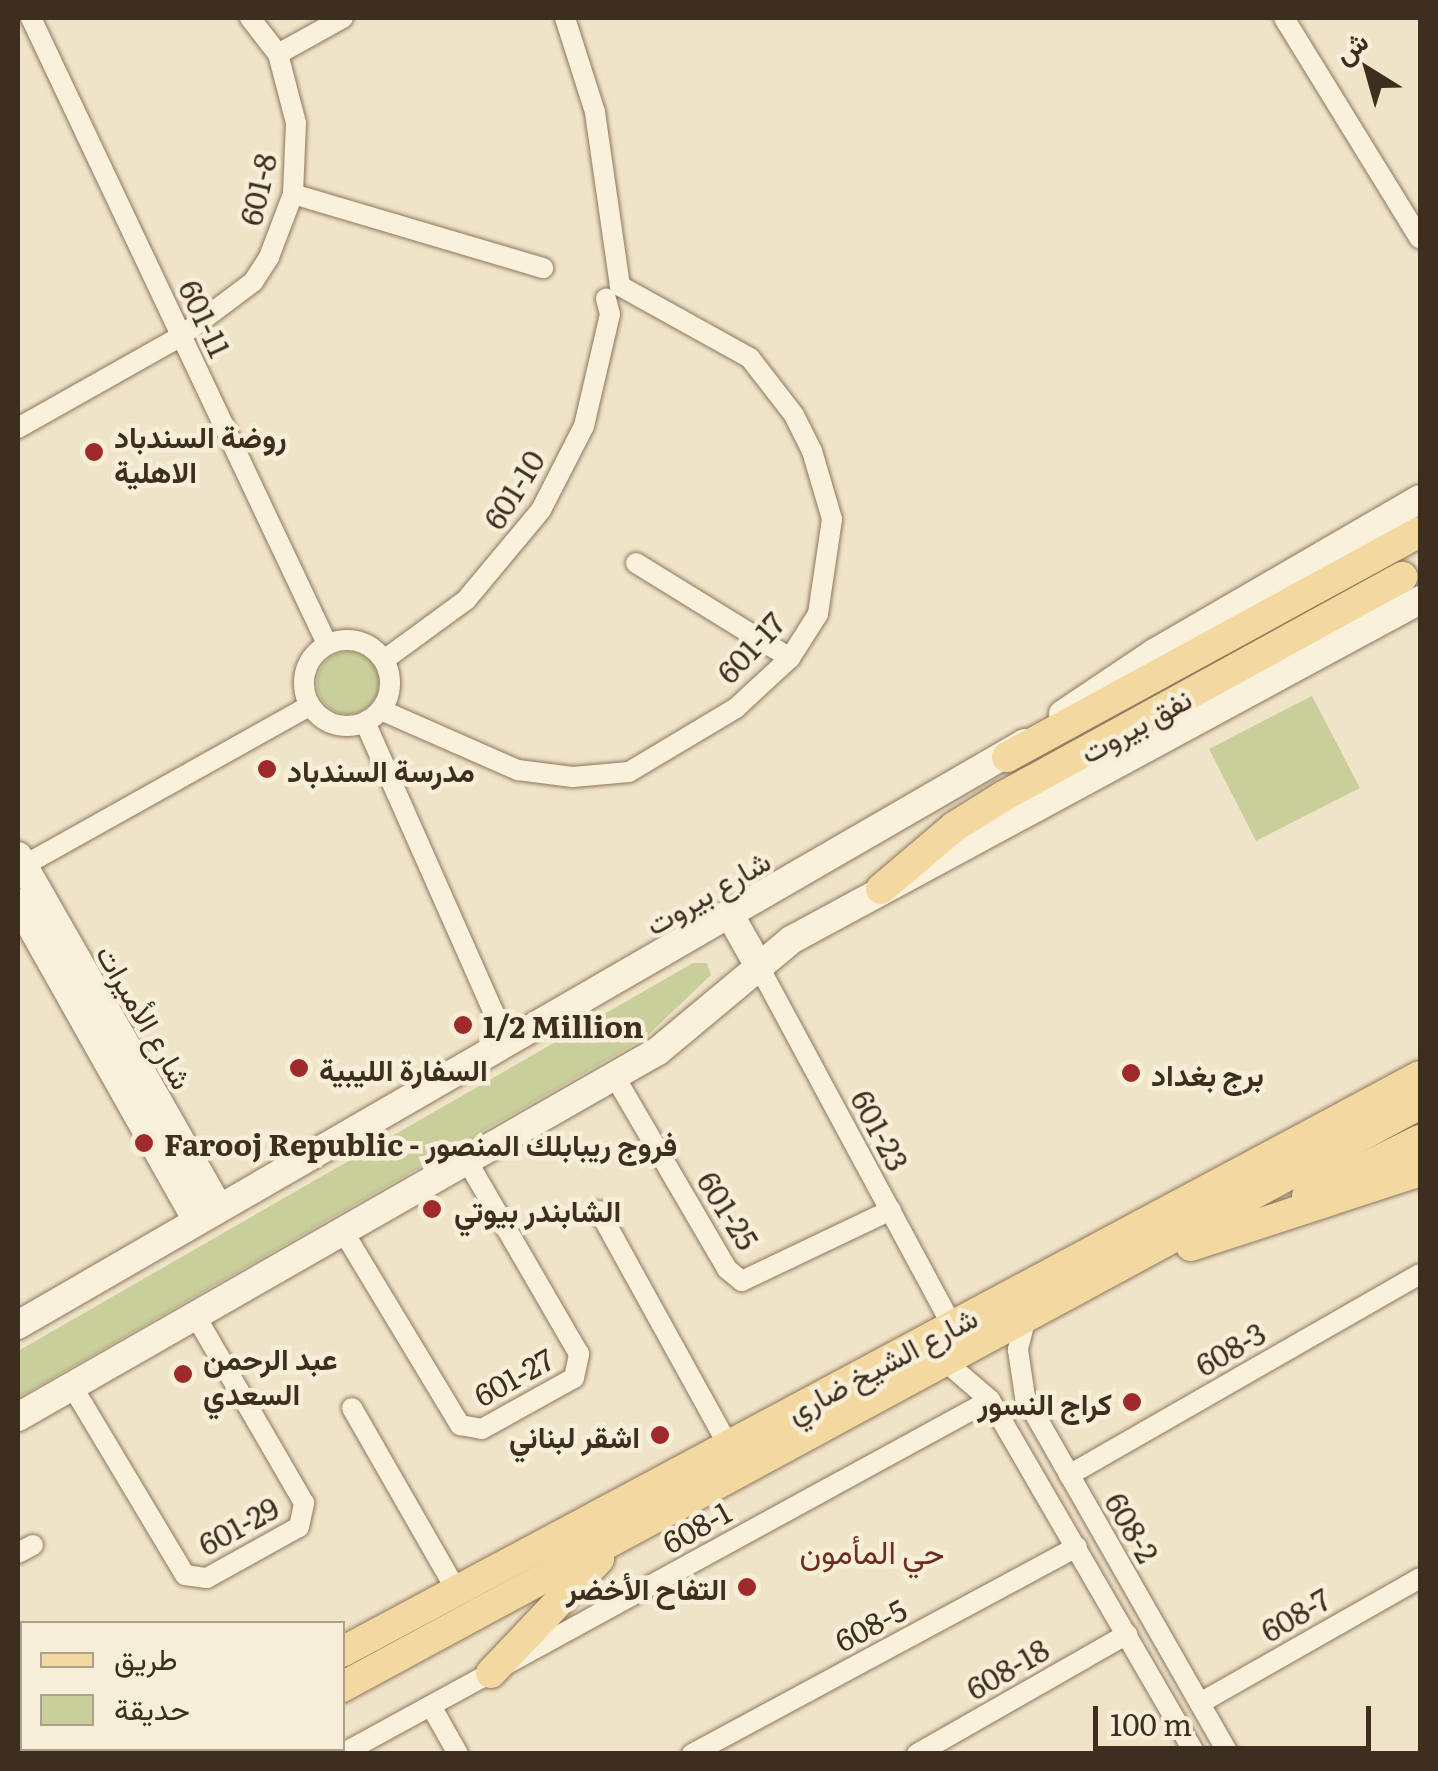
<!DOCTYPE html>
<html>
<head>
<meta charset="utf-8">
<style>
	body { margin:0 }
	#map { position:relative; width:1438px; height:1771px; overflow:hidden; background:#f0e4c8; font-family:Literata,Vazirmatn,serif }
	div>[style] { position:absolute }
	.green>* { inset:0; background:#c9cf9b }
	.round { border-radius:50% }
	.roads { filter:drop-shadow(0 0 2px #8d765c) drop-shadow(0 0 2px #8d765c) }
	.street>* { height:20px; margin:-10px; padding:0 10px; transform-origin:10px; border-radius:10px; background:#faf1dc }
	.street>.ring { margin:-10px; padding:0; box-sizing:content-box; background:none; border:20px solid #faf1dc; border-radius:50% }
	.secondary>* { height:28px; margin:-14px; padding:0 14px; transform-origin:14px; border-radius:14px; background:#faf1dc }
	.primary>* { height:30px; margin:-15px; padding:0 15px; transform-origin:15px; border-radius:15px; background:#f3d9a0 }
	.dots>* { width:28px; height:28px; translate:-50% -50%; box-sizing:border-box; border:5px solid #f7eed8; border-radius:50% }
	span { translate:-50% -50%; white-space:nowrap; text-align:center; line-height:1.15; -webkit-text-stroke:9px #f7eed8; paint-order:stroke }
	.street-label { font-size:30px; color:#3d2e20 }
	.poi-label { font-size:30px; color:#3d2e20; font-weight:700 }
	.left { translate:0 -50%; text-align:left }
	.right { translate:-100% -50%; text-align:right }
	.neighbourhood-label { font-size:32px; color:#6b2e1e }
	.frame { position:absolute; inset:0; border:20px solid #3d2e20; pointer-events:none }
	.legend { position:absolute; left:20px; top:1621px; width:325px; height:130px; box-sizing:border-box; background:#f7eed8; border:2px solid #ada18e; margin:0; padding:12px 18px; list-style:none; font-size:30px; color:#3d2e20 }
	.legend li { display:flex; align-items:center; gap:20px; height:50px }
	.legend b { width:50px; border:2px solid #ada18e }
	.north { position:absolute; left:1318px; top:20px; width:100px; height:100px; -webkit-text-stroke:8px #f7eed8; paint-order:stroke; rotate:323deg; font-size:28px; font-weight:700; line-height:40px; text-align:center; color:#3d2e20 }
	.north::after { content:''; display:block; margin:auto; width:35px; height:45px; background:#3d2e20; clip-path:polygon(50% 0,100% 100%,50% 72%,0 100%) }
	.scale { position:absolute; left:1093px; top:1706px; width:278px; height:45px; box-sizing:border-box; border:5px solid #3d2e20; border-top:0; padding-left:12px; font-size:30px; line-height:35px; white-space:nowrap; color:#3d2e20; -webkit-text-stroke:8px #f7eed8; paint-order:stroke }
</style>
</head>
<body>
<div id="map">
	<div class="green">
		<div class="round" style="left:317px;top:652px;width:62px;height:62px"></div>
		<div style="clip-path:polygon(1312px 696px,1360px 788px,1256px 841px,1209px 749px)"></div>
		<div style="clip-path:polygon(693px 963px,707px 963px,711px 975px,645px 1038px,18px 1398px,18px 1351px)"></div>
	</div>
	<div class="roads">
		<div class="street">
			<div style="left:31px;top:18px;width:692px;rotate:64.69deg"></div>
			<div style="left:1284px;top:18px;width:259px;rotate:58.4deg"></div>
			<div style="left:278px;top:54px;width:74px;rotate:-29deg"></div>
			<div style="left:293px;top:194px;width:261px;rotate:16.5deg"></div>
			<div style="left:18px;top:428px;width:187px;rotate:-29.4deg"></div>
			<div style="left:181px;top:336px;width:90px;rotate:-36.9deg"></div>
			<div style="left:253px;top:282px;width:30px;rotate:-57deg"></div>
			<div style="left:269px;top:257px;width:67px;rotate:-69.1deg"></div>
			<div style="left:293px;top:194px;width:71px;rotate:-87.6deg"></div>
			<div style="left:296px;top:123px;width:71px;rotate:-104.6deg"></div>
			<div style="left:278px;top:54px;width:46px;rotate:-127.9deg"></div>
			<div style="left:636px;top:563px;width:181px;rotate:31.7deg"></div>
			<div class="ring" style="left:304px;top:640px;width:66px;height:66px"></div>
			<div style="left:384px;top:660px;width:102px;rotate:-36.2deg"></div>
			<div style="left:466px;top:600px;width:117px;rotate:-50.2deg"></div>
			<div style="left:541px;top:510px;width:94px;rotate:-62.9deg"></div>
			<div style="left:584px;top:426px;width:115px;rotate:-76.9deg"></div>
			<div style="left:610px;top:314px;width:16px;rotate:-105deg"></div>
			<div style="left:381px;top:710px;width:150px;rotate:23.7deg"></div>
			<div style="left:518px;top:770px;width:55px;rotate:7.3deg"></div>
			<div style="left:573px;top:777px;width:56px;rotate:-5.1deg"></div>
			<div style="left:629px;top:772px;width:125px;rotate:-30.9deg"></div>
			<div style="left:736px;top:708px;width:74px;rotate:-42.8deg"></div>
			<div style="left:790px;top:658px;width:52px;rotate:-57.5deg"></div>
			<div style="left:818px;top:614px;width:96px;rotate:-81.6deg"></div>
			<div style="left:832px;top:519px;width:71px;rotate:-106.4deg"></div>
			<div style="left:812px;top:451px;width:40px;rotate:-116.6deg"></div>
			<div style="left:794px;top:415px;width:72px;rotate:-127.7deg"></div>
			<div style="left:750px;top:358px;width:149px;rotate:-151deg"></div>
			<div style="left:620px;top:286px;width:176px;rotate:-98.2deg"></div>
			<div style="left:595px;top:112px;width:99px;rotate:-107.7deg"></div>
			<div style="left:365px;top:722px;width:352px;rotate:66.1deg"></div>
			<div style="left:23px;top:866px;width:328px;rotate:-29.2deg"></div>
			<div style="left:757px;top:963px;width:411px;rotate:61.7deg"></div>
			<div style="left:615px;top:1077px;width:222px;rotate:59.7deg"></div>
			<div style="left:727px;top:1269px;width:19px;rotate:39deg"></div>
			<div style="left:742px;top:1281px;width:165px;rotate:-25.5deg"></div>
			<div style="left:599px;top:1211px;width:267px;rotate:61.1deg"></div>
			<div style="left:343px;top:1231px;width:227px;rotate:58.9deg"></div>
			<div style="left:460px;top:1425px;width:22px;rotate:10deg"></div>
			<div style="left:482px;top:1429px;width:105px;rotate:-29deg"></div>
			<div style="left:574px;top:1378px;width:25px;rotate:-78deg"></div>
			<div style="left:579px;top:1354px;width:225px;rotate:-120.1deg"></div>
			<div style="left:1025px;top:1321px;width:30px;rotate:104deg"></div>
			<div style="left:1018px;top:1350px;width:48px;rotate:81.5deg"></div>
			<div style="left:1025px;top:1397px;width:411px;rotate:60.3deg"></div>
			<div style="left:947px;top:1363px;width:57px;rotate:40.7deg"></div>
			<div style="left:990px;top:1400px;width:409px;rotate:59.9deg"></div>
			<div style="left:72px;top:1386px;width:220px;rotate:59.1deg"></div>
			<div style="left:185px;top:1575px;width:22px;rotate:8deg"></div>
			<div style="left:207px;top:1578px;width:105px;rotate:-29deg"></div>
			<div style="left:299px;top:1527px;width:25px;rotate:-78deg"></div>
			<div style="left:304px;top:1503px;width:217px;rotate:-120.1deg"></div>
			<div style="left:352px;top:1408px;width:211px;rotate:60.2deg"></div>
			<div style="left:1069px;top:1475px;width:404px;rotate:-29.8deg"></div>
			<div style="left:18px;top:1553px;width:17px;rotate:-28deg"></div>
			<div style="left:1200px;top:1703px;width:253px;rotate:-29.6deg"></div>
			<div style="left:431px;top:1706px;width:55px;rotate:60.6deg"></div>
			<div style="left:342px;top:1754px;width:738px;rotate:-28.65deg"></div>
			<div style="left:692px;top:1754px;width:437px;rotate:-28.3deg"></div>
			<div style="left:917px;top:1754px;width:242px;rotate:-29.7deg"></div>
		</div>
		<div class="secondary">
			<div style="left:1063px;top:714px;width:110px;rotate:-33.8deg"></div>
			<div style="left:1154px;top:653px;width:307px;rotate:-30.1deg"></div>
			<div style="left:18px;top:856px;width:405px;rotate:60.3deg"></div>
			<div style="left:18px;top:903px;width:365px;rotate:60.6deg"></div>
			<div style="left:730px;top:915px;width:55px;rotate:60.6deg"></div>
			<div style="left:18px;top:1325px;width:1163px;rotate:-30.03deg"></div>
			<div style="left:18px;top:1417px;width:737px;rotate:-29.76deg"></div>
			<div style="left:658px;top:1051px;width:173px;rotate:-39.8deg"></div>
			<div style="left:791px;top:940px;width:715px;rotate:-28.39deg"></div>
		</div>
		<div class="primary">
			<div style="left:1007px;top:757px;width:470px;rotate:-28.6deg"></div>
			<div style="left:881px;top:889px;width:96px;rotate:-40.3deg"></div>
			<div style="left:954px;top:827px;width:57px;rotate:-32deg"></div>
			<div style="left:1002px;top:797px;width:457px;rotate:-28.8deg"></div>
			<div style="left:1307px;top:1196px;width:126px;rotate:-26.4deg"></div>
			<div style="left:1191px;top:1246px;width:241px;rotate:-18.1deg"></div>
			<div style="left:342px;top:1652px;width:1222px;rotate:-28.12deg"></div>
			<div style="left:491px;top:1673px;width:157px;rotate:-46.5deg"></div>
			<div style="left:342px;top:1687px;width:1226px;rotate:-28.41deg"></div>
			<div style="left:153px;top:1754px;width:11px;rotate:-34deg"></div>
			<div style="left:218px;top:1754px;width:11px;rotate:-34deg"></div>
		</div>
	</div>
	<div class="dots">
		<div style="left:94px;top:452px;background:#9e2a2b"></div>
		<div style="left:267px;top:769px;background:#9e2a2b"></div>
		<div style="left:463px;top:1025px;background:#9e2a2b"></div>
		<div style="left:299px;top:1068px;background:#9e2a2b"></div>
		<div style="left:1131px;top:1073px;background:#9e2a2b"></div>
		<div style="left:144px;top:1143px;background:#9e2a2b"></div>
		<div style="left:432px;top:1209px;background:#9e2a2b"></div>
		<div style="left:183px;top:1374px;background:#9e2a2b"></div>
		<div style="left:1132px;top:1402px;background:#9e2a2b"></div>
		<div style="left:660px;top:1435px;background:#9e2a2b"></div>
		<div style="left:747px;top:1587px;background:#9e2a2b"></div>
	</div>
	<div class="street-label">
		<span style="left:257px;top:189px;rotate:-77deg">601-8</span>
		<span style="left:206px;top:318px;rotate:65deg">601-11</span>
		<span style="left:513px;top:489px;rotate:-58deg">601-10</span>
		<span style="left:750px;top:647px;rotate:-47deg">601-17</span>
		<span style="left:1135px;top:724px;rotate:-29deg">نفق بيروت</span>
		<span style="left:707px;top:891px;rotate:-30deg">شارع بيروت</span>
		<span style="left:146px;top:1016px;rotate:60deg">شارع الأميرات</span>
		<span style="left:881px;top:1130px;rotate:62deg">601-23</span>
		<span style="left:729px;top:1210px;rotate:58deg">601-25</span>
		<span style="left:1230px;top:1348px;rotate:-30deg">608-3</span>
		<span style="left:881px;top:1363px;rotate:-28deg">شارع الشيخ ضاري</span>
		<span style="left:513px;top:1376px;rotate:-29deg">601-27</span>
		<span style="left:238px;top:1525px;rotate:-29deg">601-29</span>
		<span style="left:696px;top:1526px;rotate:-29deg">608-1</span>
		<span style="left:1133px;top:1527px;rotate:60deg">608-2</span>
		<span style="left:1295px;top:1614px;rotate:-30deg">608-7</span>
		<span style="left:870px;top:1624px;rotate:-28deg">608-5</span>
		<span style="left:1007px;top:1668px;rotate:-30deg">608-18</span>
	</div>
	<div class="poi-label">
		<span class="left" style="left:114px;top:452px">روضة السندباد<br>الاهلية</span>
		<span class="left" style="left:287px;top:769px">مدرسة السندباد</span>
		<span class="left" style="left:483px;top:1025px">1/2 Million</span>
		<span class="left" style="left:319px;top:1068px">السفارة الليبية</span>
		<span class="left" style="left:1151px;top:1073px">برج بغداد</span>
		<span class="left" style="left:164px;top:1143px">Farooj Republic - فروج ريبابلك المنصور</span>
		<span class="left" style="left:454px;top:1209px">الشابندر بيوتي</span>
		<span class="left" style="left:203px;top:1374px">عبد الرحمن<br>السعدي</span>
		<span class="right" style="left:1112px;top:1402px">كراج النسور</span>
		<span class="right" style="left:640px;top:1435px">اشقر لبناني</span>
		<span class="right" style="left:727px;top:1587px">التفاح الأخضر</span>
	</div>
	<div class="neighbourhood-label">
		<span style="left:872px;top:1550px">حي المأمون</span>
	</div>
	<div class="frame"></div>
	<ul class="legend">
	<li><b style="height:12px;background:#f3d9a0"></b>طريق</li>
	<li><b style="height:28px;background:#c9cf9b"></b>حديقة</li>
	</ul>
	<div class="north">ش</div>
	<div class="scale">100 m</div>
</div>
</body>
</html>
